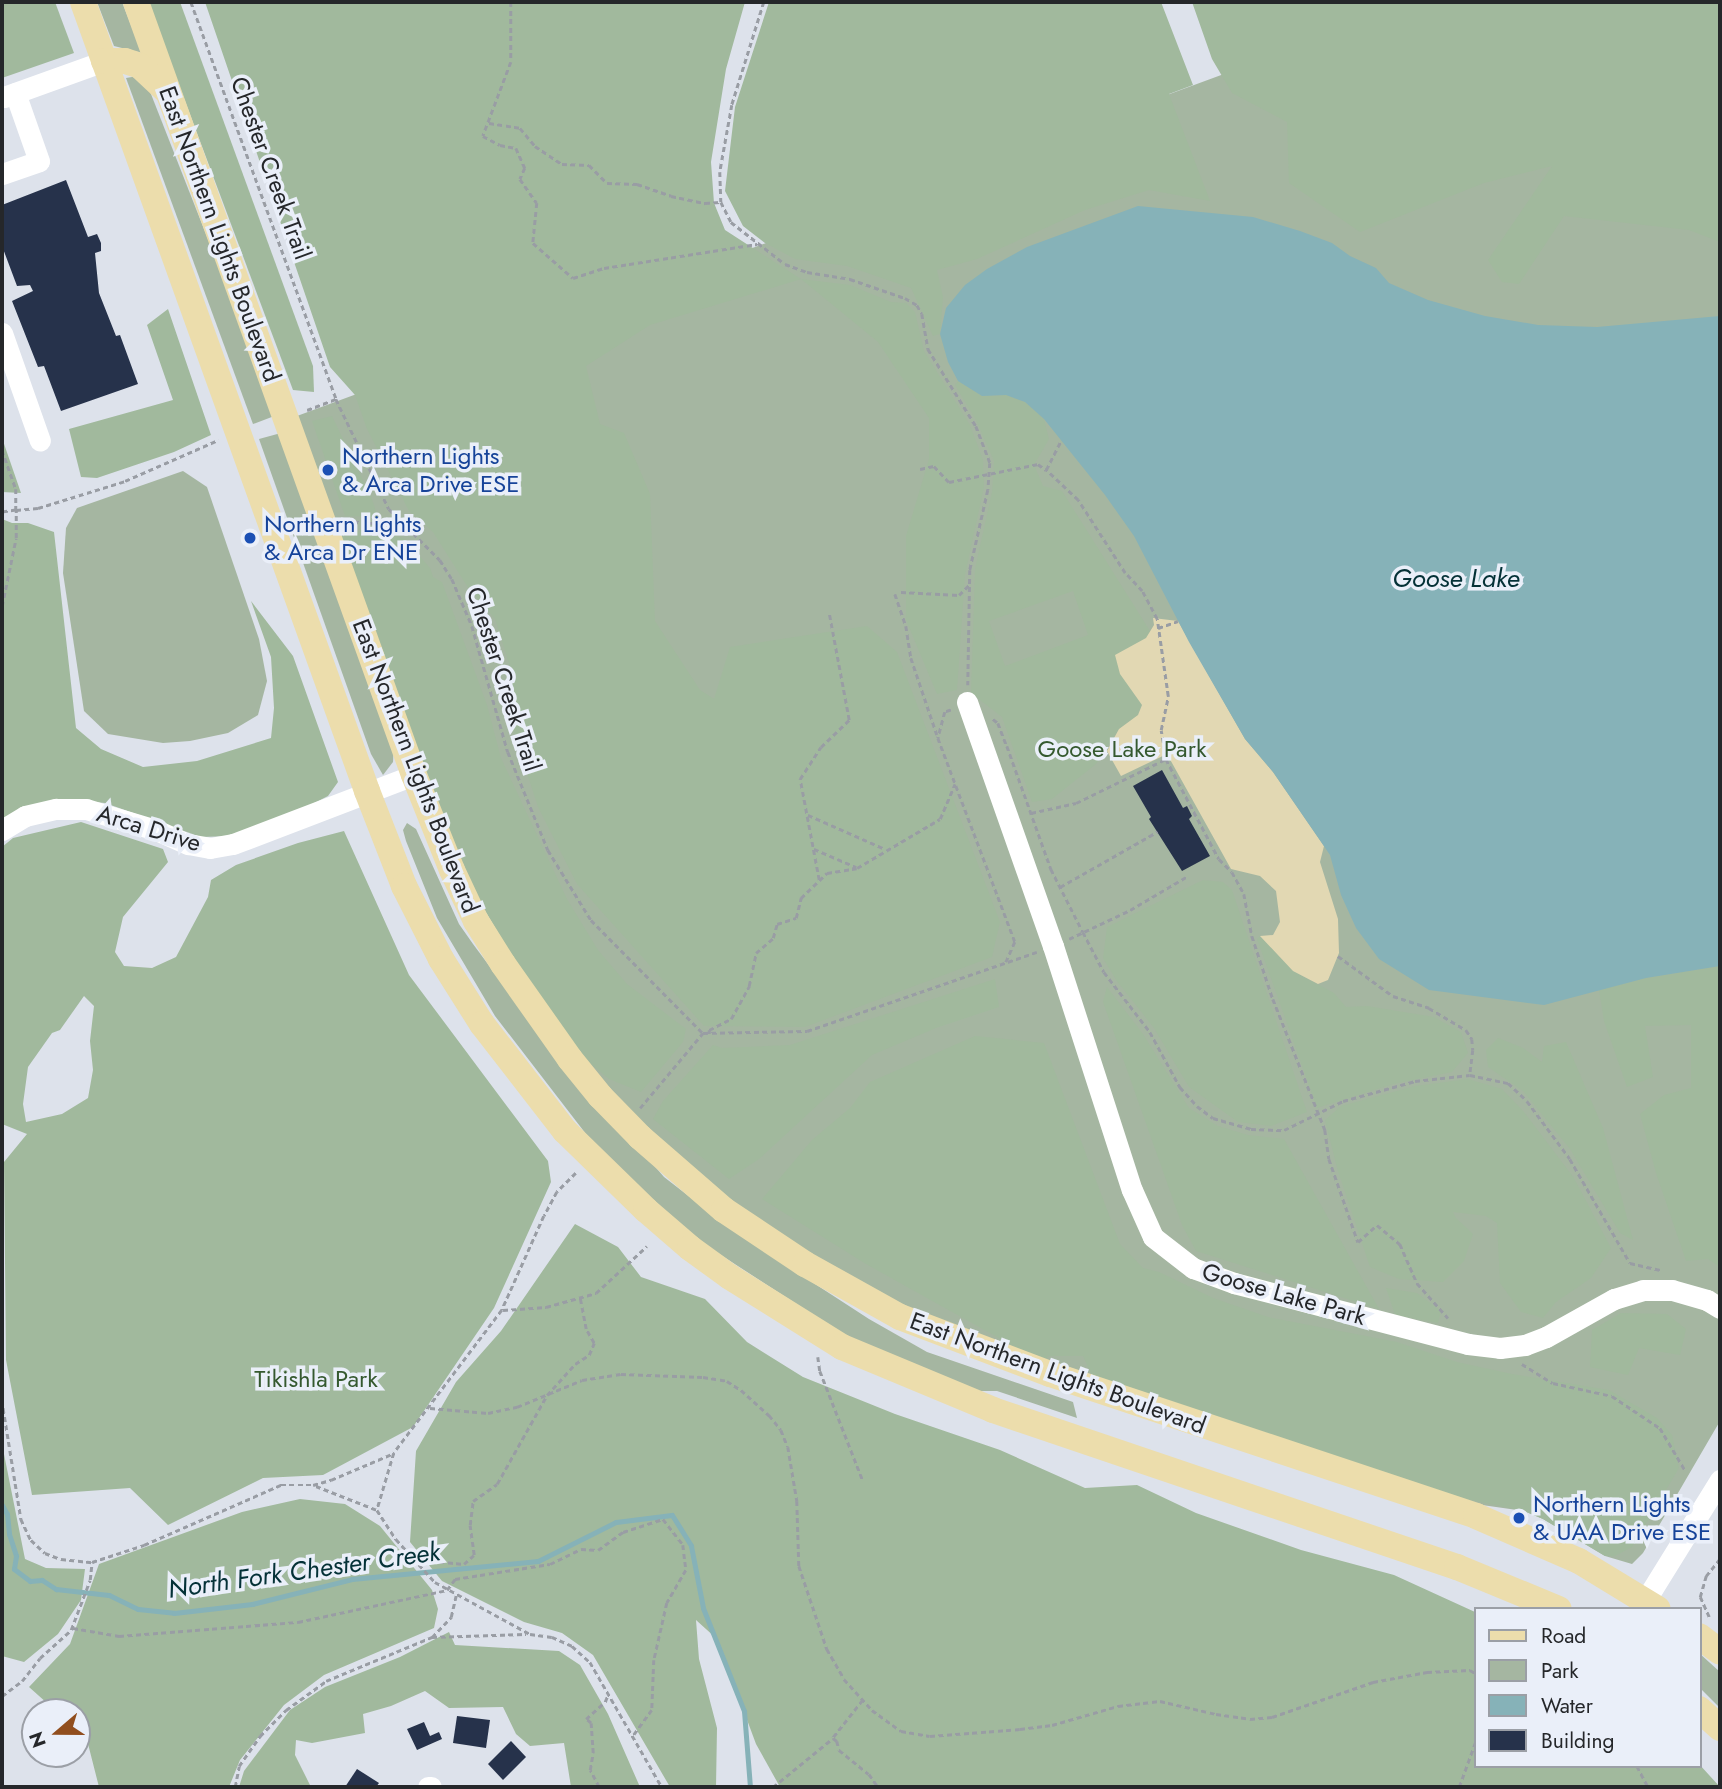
<!DOCTYPE html>
<html>
<head>
<meta charset="utf-8">
<style>
	body { margin:0 }
	#map { position:relative; width:1722px; height:1789px; overflow:hidden; background:#dde2eb; font-family:Jost,sans-serif }
	div>[style] { position:absolute }
	.green>* { inset:0; background:#a5b6a1 }
	.forest>* { inset:0; background:#a1b99d }
	.sand>* { inset:0; background:#e2d8b3 }
	.water>* { inset:0; background:#86b2b8 }
	.stream>* { height:5px; margin:-2.5px; padding:0 2.5px; transform-origin:2.5px; border-radius:2.5px; background:#86b2b8 }
	.building>* { inset:0; background:#26324b }
	.path>* { height:2.5px; margin-top:-1.25px; transform-origin:0; background:repeating-linear-gradient(90deg,#999da4 0 5px,transparent 0 8.5px) }
	.minor>* { height:21px; margin:-10.5px; padding:0 10.5px; transform-origin:10.5px; border-radius:10.5px; background:#fff }
	.major>* { height:26px; margin:-13px; padding:0 13px; transform-origin:13px; border-radius:13px; background:#ecddac }
	.dots>* { width:19px; height:19px; translate:-50% -50%; box-sizing:border-box; border:4px solid #eaeff9; border-radius:50% }
	span { translate:-50% -50%; white-space:nowrap; text-align:center; line-height:1.15; -webkit-text-stroke:7px #eaeff9; paint-order:stroke }
	.street-label { font-size:24px; color:#25272a }
	.transit-label { font-size:24px; color:#164399 }
	.left { translate:0 -50%; text-align:left }
	.park-label { font-size:24px; color:#35592f }
	.water-label { font-size:26px; color:#043137; font-style:italic }
	.frame { position:absolute; inset:0; border:4px solid #25272a; pointer-events:none }
	.legend { position:absolute; left:1474px; top:1607px; width:228px; height:161px; box-sizing:border-box; background:#eaeff9; border:2px solid #9b9fa6; margin:0; padding:9px 12px; list-style:none; font-size:21px; color:#25272a }
	.legend li { display:flex; align-items:center; gap:14px; height:35px }
	.legend b { width:35px; border:2px solid #9b9fa6 }
	.north { position:absolute; left:21px; top:1698px; width:70px; height:70px; box-sizing:border-box; background:#eaeff9; border:2px solid #9b9fa6; border-radius:50%; rotate:250deg; font-size:19px; font-weight:700; line-height:28px; text-align:center; color:#25272a }
	.north::after { content:''; display:block; margin:auto; width:24px; height:32px; background:#914e1e; clip-path:polygon(50% 0,100% 100%,50% 72%,0 100%) }
</style>
</head>
<body>
<div id="map">
	<div class="green">
		<div style="clip-path:polygon(97px 2px,122px 2px,142px 53px,114px 46px)"></div>
		<div style="clip-path:polygon(1419px 2px,1720px 2px,1720px 1421px,1643px 1553px,1632px 1564px,1605px 1556px,1543px 1519px,1524px 1511px,1454px 1501px,924px 1320px,752px 1220px,618px 1101px,577px 1050px,465px 877px,297px 416px)"></div>
		<div style="clip-path:polygon(138px 76px,149px 89px,277px 415px,253px 424px,126px 78px)"></div>
		<div style="clip-path:polygon(281px 433px,394px 743px,393px 762px,383px 775px,371px 754px,259px 439px)"></div>
		<div style="clip-path:polygon(183px 471px,207px 487px,259px 639px,267px 681px,258px 715px,228px 733px,190px 741px,163px 743px,108px 734px,84px 711px,63px 573px,66px 528px,77px 508px)"></div>
		<div style="clip-path:polygon(407px 823px,416px 829px,459px 924px,473px 944px,534px 1026px,664px 1177px,735px 1232px,869px 1319px,927px 1352px,1073px 1402px,1077px 1418px,997px 1391px,966px 1391px,844px 1335px,704px 1244px,630px 1180px,586px 1134px,495px 1016px,437px 918px,406px 841px,403px 830px)"></div>
		<div style="clip-path:polygon(1699px 1653px,1720px 1672px,1720px 1708px,1699px 1687px)"></div>
	</div>
	<div class="forest">
		<div style="clip-path:polygon(2px 2px,55px 2px,74px 53px,2px 78px)"></div>
		<div style="clip-path:polygon(148px 2px,180px 2px,313px 366px,314px 392px,293px 390px)"></div>
		<div style="clip-path:polygon(205px 2px,745px 2px,726px 69px,711px 162px,714px 203px,725px 230px,801px 279px,850px 285px,891px 302px,906px 303px,915px 312px,924px 351px,970px 425px,983px 460px,984px 487px,965px 575px,957px 690px,937px 694px,906px 620px,906px 536px,929px 459px,929px 418px,878px 342px,801px 279px,650px 325px,586px 366px,600px 424px,624px 433px,650px 494px,655px 621px,700px 690px,714px 699px,730px 647px,867px 626px,897px 652px,1000px 922px,992px 957px,805px 1027px,704px 1026px,577px 884px,538px 807px,511px 723px,512px 673px,495px 619px,467px 586px,433px 532px,409px 511px,367px 429px,355px 395px,330px 367px)"></div>
		<div style="clip-path:polygon(769px 2px,1161px 2px,1193px 85px,1169px 94px,1210px 201px,1149px 190px,1085px 210px,977px 259px,937px 270px,943px 297px,940px 334px,933px 336px,911px 288px,847px 266px,795px 259px,765px 243px,743px 226px,725px 191px,735px 107px)"></div>
		<div style="clip-path:polygon(1192px 2px,1720px 2px,1720px 242px,1689px 230px,1564px 216px,1519px 284px,1502px 282px,1488px 260px,1552px 166px,1484px 183px,1360px 232px,1289px 183px,1287px 122px,1232px 93px,1212px 59px)"></div>
		<div style="clip-path:polygon(168px 309px,211px 435px,174px 452px,97px 478px,81px 477px,69px 429px,173px 400px,147px 325px)"></div>
		<div style="clip-path:polygon(evenodd,958px 381px,982px 396px,1006px 395px,1025px 402px,1044px 419px,1049px 439px,1034px 465px,1043px 486px,1062px 491px,1150px 631px,1133px 693px,1142px 704px,1138px 715px,1119px 729px,1096px 764px,1052px 799px,1032px 802px,1002px 717px,971px 693px,975px 569px,992px 492px,994px 461px,976px 420px,955px 385px,958px 381px,1073px 591px,1088px 635px,1005px 666px,989px 621px,1073px 591px)"></div>
		<div style="clip-path:polygon(332px 416px,371px 497px,378px 517px,345px 516px,312px 421px)"></div>
		<div style="clip-path:polygon(2px 438px,21px 493px,2px 492px)"></div>
		<div style="clip-path:polygon(2px 519px,12px 523px,28px 523px,54px 532px,76px 728px,101px 749px,143px 767px,197px 761px,271px 738px,274px 708px,271px 657px,251px 601px,293px 656px,338px 782px,328px 796px,285px 818px,232px 836px,201px 837px,105px 803px,83px 801px,2px 818px)"></div>
		<div style="clip-path:polygon(370px 528px,405px 539px,430px 568px,433px 577px,442px 582px,487px 705px,501px 758px,567px 899px,598px 950px,627px 984px,686px 1029px,683px 1042px,641px 1092px,609px 1079px,581px 1056px,532px 990px,465px 877px,339px 536px)"></div>
		<div style="clip-path:polygon(evenodd,81px 822px,163px 849px,168px 862px,123px 917px,115px 952px,124px 966px,152px 968px,176px 957px,208px 897px,211px 880px,236px 865px,298px 843px,344px 831px,409px 975px,548px 1161px,551px 1182px,494px 1308px,413px 1427px,323px 1475px,263px 1478px,168px 1525px,130px 1488px,32px 1495px,6px 1360px,4px 1162px,27px 1134px,2px 1124px,2px 847px,13px 838px,81px 822px,84px 996px,94px 1006px,90px 1041px,93px 1070px,88px 1098px,62px 1114px,26px 1122px,23px 1104px,28px 1067px,52px 1033px,60px 1030px,84px 996px)"></div>
		<div style="clip-path:polygon(1203px 880px,1223px 882px,1232px 890px,1307px 1112px,1271px 1126px,1238px 1122px,1189px 1087px,1154px 1028px,1116px 980px,1103px 958px,1107px 927px)"></div>
		<div style="clip-path:polygon(1260px 936px,1293px 971px,1334px 993px,1346px 1007px,1367px 1006px,1434px 1017px,1461px 1032px,1468px 1053px,1452px 1072px,1393px 1084px,1317px 1108px,1257px 939px)"></div>
		<div style="clip-path:polygon(1720px 966px,1720px 1267px,1708px 1259px,1686px 1261px,1656px 1173px,1640px 1114px,1664px 1095px,1691px 1088px,1691px 1025px,1645px 1026px,1653px 1077px,1627px 1087px,1604px 1021px,1599px 990px,1646px 978px)"></div>
		<div style="clip-path:polygon(995px 979px,999px 1007px,936px 1028px,872px 1055px,759px 1159px,729px 1179px,653px 1119px,663px 1101px,713px 1045px,722px 1048px,790px 1045px)"></div>
		<div style="clip-path:polygon(1107px 987px,1143px 1034px,1189px 1108px,1218px 1126px,1248px 1135px,1284px 1139px,1379px 1309px,1196px 1251px,1182px 1225px,1103px 1002px)"></div>
		<div style="clip-path:polygon(975px 1036px,1044px 1043px,1120px 1244px,1143px 1268px,1159px 1272px,1213px 1298px,1268px 1317px,1397px 1342px,1457px 1362px,1512px 1374px,1609px 1390px,1657px 1418px,1672px 1435px,1679px 1468px,1632px 1547px,1615px 1556px,1605px 1556px,1543px 1519px,1524px 1511px,1446px 1495px,1094px 1380px,1083px 1356px,1049px 1356px,1042px 1362px,866px 1264px,762px 1199px,812px 1140px,850px 1108px,870px 1082px)"></div>
		<div style="clip-path:polygon(1498px 1038px,1523px 1048px,1542px 1062px,1544px 1046px,1566px 1042px,1603px 1128px,1633px 1240px,1620px 1233px,1570px 1149px,1523px 1091px,1488px 1067px,1486px 1050px)"></div>
		<div style="clip-path:polygon(1468px 1079px,1502px 1089px,1524px 1112px,1574px 1178px,1611px 1248px,1591px 1278px,1556px 1302px,1543px 1318px,1521px 1312px,1500px 1283px,1497px 1223px,1486px 1216px,1453px 1212px,1456px 1218px,1473px 1234px,1464px 1261px,1443px 1282px,1399px 1279px,1370px 1267px,1337px 1168px,1325px 1120px,1341px 1106px,1415px 1086px)"></div>
		<div style="clip-path:polygon(575px 1224px,618px 1247px,641px 1277px,705px 1299px,747px 1342px,803px 1377px,895px 1414px,1000px 1450px,1085px 1488px,1137px 1485px,1196px 1513px,1301px 1550px,1394px 1575px,1475px 1612px,1475px 1766px,1699px 1764px,1720px 1787px,780px 1787px,756px 1744px,717px 1639px,696px 1620px,699px 1659px,717px 1728px,716px 1787px,670px 1787px,593px 1655px,562px 1633px,524px 1622px,442px 1581px,410px 1542px,416px 1451px,456px 1382px,501px 1331px)"></div>
		<div style="clip-path:polygon(1386px 1288px,1417px 1293px,1441px 1311px,1438px 1323px,1395px 1315px)"></div>
		<div style="clip-path:polygon(1621px 1313px,1667px 1314px,1686px 1329px,1680px 1355px,1639px 1348px,1628px 1375px,1590px 1367px,1592px 1330px)"></div>
		<div style="clip-path:polygon(2px 1444px,25px 1559px,46px 1568px,85px 1569px,81px 1600px,58px 1634px,24px 1662px,2px 1656px)"></div>
		<div style="clip-path:polygon(300px 1499px,345px 1504px,380px 1526px,432px 1590px,438px 1609px,434px 1628px,324px 1675px,284px 1705px,240px 1760px,229px 1787px,99px 1787px,86px 1736px,77px 1729px,77px 1712px,57px 1712px,29px 1687px,70px 1644px,99px 1564px,242px 1512px)"></div>
		<div style="clip-path:polygon(449px 1632px,455px 1645px,559px 1651px,580px 1665px,608px 1714px,640px 1787px,571px 1787px,564px 1743px,530px 1746px,516px 1734px,503px 1707px,449px 1708px,425px 1691px,391px 1706px,363px 1714px,365px 1733px,312px 1743px,296px 1740px,295px 1755px,311px 1787px,239px 1787px,244px 1771px,290px 1710px,325px 1687px,400px 1657px)"></div>
	</div>
	<div class="sand">
		<div style="clip-path:polygon(1153px 618px,1178px 621px,1245px 739px,1273px 772px,1324px 846px,1320px 862px,1338px 919px,1339px 953px,1328px 980px,1318px 984px,1293px 971px,1260px 936px,1273px 935px,1280px 922px,1276px 891px,1260px 876px,1231px 869px,1167px 754px,1121px 776px,1107px 751px,1119px 729px,1138px 715px,1142px 705px,1120px 674px,1115px 655px,1146px 638px,1154px 625px)"></div>
	</div>
	<div class="water">
		<div style="clip-path:polygon(1138px 206px,1253px 217px,1300px 231px,1332px 243px,1350px 256px,1376px 268px,1389px 283px,1428px 300px,1485px 316px,1538px 325px,1597px 327px,1720px 316px,1720px 966px,1646px 978px,1544px 1005px,1429px 990px,1379px 959px,1356px 928px,1341px 895px,1330px 855px,1273px 772px,1245px 739px,1189px 642px,1134px 536px,1105px 495px,1044px 419px,1025px 402px,1006px 395px,982px 396px,958px 381px,948px 362px,940px 334px,946px 308px,965px 285px,987px 269px,1027px 247px)"></div>
	</div>
	<div class="stream">
		<div style="left:2px;top:1505px;width:10px;rotate:61deg"></div>
		<div style="left:7px;top:1514px;width:20px;rotate:84deg"></div>
		<div style="left:9px;top:1534px;width:23px;rotate:72deg"></div>
		<div style="left:16px;top:1556px;width:13px;rotate:99deg"></div>
		<div style="left:14px;top:1569px;width:20px;rotate:37deg"></div>
		<div style="left:30px;top:1581px;width:12px;rotate:-5deg"></div>
		<div style="left:42px;top:1580px;width:17px;rotate:33deg"></div>
		<div style="left:56px;top:1589px;width:53px;rotate:6.5deg"></div>
		<div style="left:109px;top:1595px;width:32px;rotate:26deg"></div>
		<div style="left:138px;top:1609px;width:36px;rotate:6deg"></div>
		<div style="left:174px;top:1613px;width:79px;rotate:-6.6deg"></div>
		<div style="left:252px;top:1604px;width:103px;rotate:-14deg"></div>
		<div style="left:352px;top:1579px;width:187px;rotate:-5.5deg"></div>
		<div style="left:538px;top:1561px;width:87px;rotate:-26.6deg"></div>
		<div style="left:616px;top:1522px;width:56px;rotate:-7.1deg"></div>
		<div style="left:672px;top:1515px;width:36px;rotate:58deg"></div>
		<div style="left:691px;top:1546px;width:63px;rotate:79deg"></div>
		<div style="left:703px;top:1608px;width:111px;rotate:68.3deg"></div>
		<div style="left:744px;top:1711px;width:76px;rotate:85.5deg"></div>
	</div>
	<div class="building">
		<div style="clip-path:polygon(66px 180px,88px 237px,97px 234px,101px 243px,101px 251px,95px 253px,99px 293px,116px 336px,120px 335px,138px 384px,61px 411px,44px 366px,38px 367px,12px 301px,33px 291px,30px 285px,17px 286px,2px 246px,2px 205px)"></div>
		<div style="clip-path:polygon(1162px 770px,1183px 808px,1187px 806px,1192px 816px,1189px 819px,1210px 856px,1182px 871px,1149px 819px,1151px 817px,1133px 786px)"></div>
		<div style="clip-path:polygon(457px 1716px,490px 1720px,486px 1748px,453px 1743px)"></div>
		<div style="clip-path:polygon(424px 1722px,430px 1736px,439px 1732px,442px 1739px,417px 1750px,407px 1729px)"></div>
		<div style="clip-path:polygon(511px 1741px,526px 1757px,503px 1780px,488px 1764px)"></div>
		<div style="clip-path:polygon(357px 1769px,379px 1783px,376px 1787px,345px 1787px)"></div>
	</div>
	<div class="path">
		<div style="left:191px;top:2px;width:423px;rotate:69.9deg"></div>
		<div style="left:336px;top:399px;width:122px;rotate:64.3deg"></div>
		<div style="left:389px;top:509px;width:72px;rotate:45deg"></div>
		<div style="left:440px;top:560px;width:22px;rotate:58deg"></div>
		<div style="left:452px;top:579px;width:51px;rotate:66.9deg"></div>
		<div style="left:472px;top:626px;width:131px;rotate:74.1deg"></div>
		<div style="left:508px;top:752px;width:106px;rotate:67.8deg"></div>
		<div style="left:548px;top:850px;width:82px;rotate:58.4deg"></div>
		<div style="left:591px;top:920px;width:159px;rotate:45.3deg"></div>
		<div style="left:511px;top:2px;width:60px;rotate:90deg"></div>
		<div style="left:511px;top:62px;width:79px;rotate:110.7deg"></div>
		<div style="left:483px;top:136px;width:19px;rotate:28deg"></div>
		<div style="left:500px;top:145px;width:16px;rotate:11deg"></div>
		<div style="left:516px;top:148px;width:22px;rotate:66deg"></div>
		<div style="left:525px;top:168px;width:12px;rotate:114deg"></div>
		<div style="left:520px;top:179px;width:29px;rotate:55deg"></div>
		<div style="left:537px;top:203px;width:40px;rotate:95.7deg"></div>
		<div style="left:533px;top:243px;width:53px;rotate:41.2deg"></div>
		<div style="left:573px;top:278px;width:33px;rotate:-18deg"></div>
		<div style="left:604px;top:268px;width:155px;rotate:-8.9deg"></div>
		<div style="left:764px;top:2px;width:108px;rotate:107.3deg"></div>
		<div style="left:732px;top:105px;width:68px;rotate:100.2deg"></div>
		<div style="left:720px;top:172px;width:30px;rotate:88deg"></div>
		<div style="left:721px;top:202px;width:22px;rotate:63deg"></div>
		<div style="left:731px;top:222px;width:68px;rotate:37.9deg"></div>
		<div style="left:785px;top:264px;width:23px;rotate:20deg"></div>
		<div style="left:807px;top:272px;width:44px;rotate:9.2deg"></div>
		<div style="left:850px;top:279px;width:58px;rotate:19.1deg"></div>
		<div style="left:905px;top:298px;width:14px;rotate:30deg"></div>
		<div style="left:917px;top:305px;width:10px;rotate:61deg"></div>
		<div style="left:922px;top:314px;width:36px;rotate:80deg"></div>
		<div style="left:928px;top:349px;width:91px;rotate:58.1deg"></div>
		<div style="left:976px;top:426px;width:40px;rotate:69deg"></div>
		<div style="left:990px;top:463px;width:27px;rotate:94deg"></div>
		<div style="left:988px;top:490px;width:82px;rotate:102.7deg"></div>
		<div style="left:970px;top:570px;width:115px;rotate:91deg"></div>
		<div style="left:489px;top:123px;width:31px;rotate:9deg"></div>
		<div style="left:520px;top:128px;width:23px;rotate:50deg"></div>
		<div style="left:535px;top:146px;width:32px;rotate:34deg"></div>
		<div style="left:562px;top:164px;width:27px;rotate:2deg"></div>
		<div style="left:589px;top:165px;width:25px;rotate:45deg"></div>
		<div style="left:607px;top:183px;width:30px;rotate:2deg"></div>
		<div style="left:637px;top:184px;width:36px;rotate:19deg"></div>
		<div style="left:671px;top:196px;width:35px;rotate:12deg"></div>
		<div style="left:705px;top:203px;width:15px;rotate:-4deg"></div>
		<div style="left:307px;top:410px;width:31px;rotate:-21deg"></div>
		<div style="left:2px;top:450px;width:41px;rotate:70.3deg"></div>
		<div style="left:16px;top:489px;width:21px;rotate:90deg"></div>
		<div style="left:16px;top:510px;width:14px;rotate:172deg"></div>
		<div style="left:920px;top:469px;width:14px;rotate:-12deg"></div>
		<div style="left:934px;top:466px;width:22px;rotate:47deg"></div>
		<div style="left:949px;top:482px;width:91px;rotate:-11.4deg"></div>
		<div style="left:1038px;top:464px;width:10px;rotate:37deg"></div>
		<div style="left:345px;top:521px;width:56px;rotate:4.1deg"></div>
		<div style="left:901px;top:592px;width:58px;rotate:3deg"></div>
		<div style="left:959px;top:595px;width:16px;rotate:-45deg"></div>
		<div style="left:895px;top:594px;width:34px;rotate:71deg"></div>
		<div style="left:906px;top:626px;width:32px;rotate:81deg"></div>
		<div style="left:911px;top:658px;width:81px;rotate:71.3deg"></div>
		<div style="left:2px;top:606px;width:69px;rotate:-78.4deg"></div>
		<div style="left:16px;top:538px;width:28px;rotate:-90deg"></div>
		<div style="left:16px;top:510px;width:22px;rotate:-5deg"></div>
		<div style="left:38px;top:508px;width:91px;rotate:-17.2deg"></div>
		<div style="left:125px;top:481px;width:102px;rotate:-23.8deg"></div>
		<div style="left:1158px;top:628px;width:21px;rotate:-19deg"></div>
		<div style="left:951px;top:710px;width:6px;rotate:162deg"></div>
		<div style="left:945px;top:712px;width:27px;rotate:105deg"></div>
		<div style="left:938px;top:738px;width:218px;rotate:69.3deg"></div>
		<div style="left:1015px;top:942px;width:22px;rotate:114deg"></div>
		<div style="left:993px;top:719px;width:6px;rotate:39deg"></div>
		<div style="left:998px;top:723px;width:25px;rotate:69deg"></div>
		<div style="left:1007px;top:746px;width:131px;rotate:70.3deg"></div>
		<div style="left:1051px;top:869px;width:71px;rotate:63.1deg"></div>
		<div style="left:1083px;top:932px;width:45px;rotate:62.3deg"></div>
		<div style="left:1104px;top:972px;width:76px;rotate:52.5deg"></div>
		<div style="left:1150px;top:1032px;width:63px;rotate:61.4deg"></div>
		<div style="left:1180px;top:1087px;width:25px;rotate:48deg"></div>
		<div style="left:1197px;top:1106px;width:20px;rotate:37deg"></div>
		<div style="left:1213px;top:1118px;width:40px;rotate:16deg"></div>
		<div style="left:1251px;top:1129px;width:33px;rotate:2deg"></div>
		<div style="left:1284px;top:1130px;width:66px;rotate:-26.2deg"></div>
		<div style="left:1343px;top:1101px;width:75px;rotate:-15.5deg"></div>
		<div style="left:1415px;top:1081px;width:55px;rotate:-6.2deg"></div>
		<div style="left:1470px;top:1075px;width:39px;rotate:12deg"></div>
		<div style="left:1508px;top:1083px;width:26px;rotate:43deg"></div>
		<div style="left:1527px;top:1101px;width:72px;rotate:53.4deg"></div>
		<div style="left:1570px;top:1159px;width:120px;rotate:60deg"></div>
		<div style="left:1630px;top:1263px;width:31px;rotate:13deg"></div>
		<div style="left:1166px;top:759px;width:113px;rotate:62.1deg"></div>
		<div style="left:1219px;top:859px;width:18px;rotate:45deg"></div>
		<div style="left:1232px;top:872px;width:25px;rotate:61deg"></div>
		<div style="left:1244px;top:894px;width:43px;rotate:79.2deg"></div>
		<div style="left:1252px;top:936px;width:66px;rotate:71.6deg"></div>
		<div style="left:1273px;top:999px;width:141px;rotate:68.3deg"></div>
		<div style="left:1325px;top:1130px;width:29px;rotate:82deg"></div>
		<div style="left:1329px;top:1159px;width:88px;rotate:70.7deg"></div>
		<div style="left:1358px;top:1242px;width:25px;rotate:-42deg"></div>
		<div style="left:1377px;top:1225px;width:30px;rotate:40deg"></div>
		<div style="left:1400px;top:1244px;width:43px;rotate:66.4deg"></div>
		<div style="left:1417px;top:1283px;width:47px;rotate:48.5deg"></div>
		<div style="left:1031px;top:813px;width:46px;rotate:-12.5deg"></div>
		<div style="left:1076px;top:803px;width:100px;rotate:-26.1deg"></div>
		<div style="left:1166px;top:759px;width:29px;rotate:-100deg"></div>
		<div style="left:1161px;top:730px;width:35px;rotate:-78deg"></div>
		<div style="left:1168px;top:696px;width:78px;rotate:-98.1deg"></div>
		<div style="left:1157px;top:619px;width:32px;rotate:-118deg"></div>
		<div style="left:1142px;top:591px;width:25px;rotate:-133deg"></div>
		<div style="left:1125px;top:573px;width:87px;rotate:-122.8deg"></div>
		<div style="left:1078px;top:500px;width:44px;rotate:-136.8deg"></div>
		<div style="left:1046px;top:470px;width:31px;rotate:-63deg"></div>
		<div style="left:808px;top:815px;width:84px;rotate:23.8deg"></div>
		<div style="left:814px;top:849px;width:46px;rotate:23.2deg"></div>
		<div style="left:819px;top:880px;width:103px;rotate:-100.7deg"></div>
		<div style="left:800px;top:779px;width:38px;rotate:-57deg"></div>
		<div style="left:821px;top:747px;width:39px;rotate:-44deg"></div>
		<div style="left:849px;top:720px;width:109px;rotate:-100.6deg"></div>
		<div style="left:1060px;top:887px;width:112px;rotate:-29.6deg"></div>
		<div style="left:1069px;top:939px;width:68px;rotate:-25.4deg"></div>
		<div style="left:1130px;top:910px;width:65px;rotate:-30.5deg"></div>
		<div style="left:1338px;top:956px;width:68px;rotate:36deg"></div>
		<div style="left:1393px;top:996px;width:38px;rotate:18deg"></div>
		<div style="left:1429px;top:1008px;width:43px;rotate:30.7deg"></div>
		<div style="left:1466px;top:1030px;width:11px;rotate:56deg"></div>
		<div style="left:1472px;top:1039px;width:11px;rotate:85deg"></div>
		<div style="left:1473px;top:1050px;width:25px;rotate:97deg"></div>
		<div style="left:703px;top:1033px;width:104px;rotate:-1.1deg"></div>
		<div style="left:807px;top:1031px;width:243px;rotate:-19deg"></div>
		<div style="left:709px;top:1034px;width:4px;rotate:-90deg"></div>
		<div style="left:709px;top:1030px;width:25px;rotate:-27deg"></div>
		<div style="left:731px;top:1019px;width:38px;rotate:-61deg"></div>
		<div style="left:749px;top:986px;width:34px;rotate:-78deg"></div>
		<div style="left:756px;top:953px;width:23px;rotate:-41deg"></div>
		<div style="left:773px;top:938px;width:15px;rotate:-74deg"></div>
		<div style="left:777px;top:924px;width:20px;rotate:-18deg"></div>
		<div style="left:796px;top:918px;width:21px;rotate:-76deg"></div>
		<div style="left:801px;top:898px;width:36px;rotate:-44deg"></div>
		<div style="left:827px;top:873px;width:30px;rotate:-9deg"></div>
		<div style="left:857px;top:868px;width:96px;rotate:-30.6deg"></div>
		<div style="left:940px;top:819px;width:38px;rotate:-67deg"></div>
		<div style="left:640px;top:1108px;width:98px;rotate:-50deg"></div>
		<div style="left:576px;top:1173px;width:27px;rotate:135deg"></div>
		<div style="left:557px;top:1192px;width:27px;rotate:118deg"></div>
		<div style="left:544px;top:1216px;width:103px;rotate:114.1deg"></div>
		<div style="left:502px;top:1310px;width:179px;rotate:127.1deg"></div>
		<div style="left:394px;top:1453px;width:59px;rotate:106.6deg"></div>
		<div style="left:377px;top:1510px;width:35px;rotate:57deg"></div>
		<div style="left:396px;top:1539px;width:58px;rotate:47.8deg"></div>
		<div style="left:435px;top:1582px;width:108px;rotate:28.7deg"></div>
		<div style="left:530px;top:1634px;width:22px;rotate:8deg"></div>
		<div style="left:552px;top:1637px;width:22px;rotate:24deg"></div>
		<div style="left:572px;top:1646px;width:24px;rotate:42deg"></div>
		<div style="left:590px;top:1662px;width:144px;rotate:60.1deg"></div>
		<div style="left:503px;top:1310px;width:43px;rotate:-4deg"></div>
		<div style="left:546px;top:1307px;width:52px;rotate:-15.6deg"></div>
		<div style="left:596px;top:1293px;width:69px;rotate:-42.7deg"></div>
		<div style="left:818px;top:1357px;width:14px;rotate:82deg"></div>
		<div style="left:820px;top:1371px;width:118px;rotate:68.6deg"></div>
		<div style="left:1522px;top:1364px;width:36px;rotate:32deg"></div>
		<div style="left:1553px;top:1383px;width:60px;rotate:12.4deg"></div>
		<div style="left:1612px;top:1396px;width:58px;rotate:33.7deg"></div>
		<div style="left:1660px;top:1428px;width:49px;rotate:59.2deg"></div>
		<div style="left:2px;top:1400px;width:121px;rotate:80.9deg"></div>
		<div style="left:21px;top:1519px;width:23px;rotate:65deg"></div>
		<div style="left:31px;top:1540px;width:19px;rotate:43deg"></div>
		<div style="left:45px;top:1553px;width:17px;rotate:21deg"></div>
		<div style="left:61px;top:1559px;width:31px;rotate:6deg"></div>
		<div style="left:92px;top:1562px;width:55px;rotate:-18.1deg"></div>
		<div style="left:144px;top:1545px;width:150px;rotate:-23.7deg"></div>
		<div style="left:281px;top:1485px;width:32px"></div>
		<div style="left:313px;top:1485px;width:19px;rotate:-16deg"></div>
		<div style="left:331px;top:1480px;width:69px;rotate:-23.2deg"></div>
		<div style="left:430px;top:1408px;width:58px;rotate:4.9deg"></div>
		<div style="left:488px;top:1413px;width:30px;rotate:-12deg"></div>
		<div style="left:517px;top:1407px;width:70px;rotate:-22.6deg"></div>
		<div style="left:582px;top:1380px;width:39px;rotate:-9deg"></div>
		<div style="left:621px;top:1374px;width:82px;rotate:2.1deg"></div>
		<div style="left:703px;top:1377px;width:24px;rotate:9deg"></div>
		<div style="left:727px;top:1381px;width:17px;rotate:33deg"></div>
		<div style="left:741px;top:1390px;width:38px;rotate:42deg"></div>
		<div style="left:769px;top:1415px;width:19px;rotate:51deg"></div>
		<div style="left:781px;top:1430px;width:18px;rotate:68deg"></div>
		<div style="left:788px;top:1447px;width:55px;rotate:80.5deg"></div>
		<div style="left:797px;top:1501px;width:65px;rotate:88.2deg"></div>
		<div style="left:799px;top:1566px;width:88px;rotate:71.4deg"></div>
		<div style="left:827px;top:1649px;width:34px;rotate:60deg"></div>
		<div style="left:844px;top:1679px;width:42px;rotate:47.9deg"></div>
		<div style="left:872px;top:1710px;width:36px;rotate:36deg"></div>
		<div style="left:901px;top:1731px;width:29px;rotate:10deg"></div>
		<div style="left:930px;top:1736px;width:90px;rotate:-4.4deg"></div>
		<div style="left:1020px;top:1729px;width:32px;rotate:-7deg"></div>
		<div style="left:1052px;top:1725px;width:69px;rotate:-16.1deg"></div>
		<div style="left:1118px;top:1706px;width:42px;rotate:-6.8deg"></div>
		<div style="left:1160px;top:1701px;width:57px;rotate:13.1deg"></div>
		<div style="left:1216px;top:1714px;width:34px;rotate:8deg"></div>
		<div style="left:1250px;top:1719px;width:22px;rotate:-5deg"></div>
		<div style="left:1272px;top:1717px;width:107px;rotate:-19.1deg"></div>
		<div style="left:1373px;top:1682px;width:55px;rotate:-10.5deg"></div>
		<div style="left:1427px;top:1672px;width:43px;rotate:-2.7deg"></div>
		<div style="left:1470px;top:1670px;width:6px;rotate:31deg"></div>
		<div style="left:316px;top:1486px;width:66px;rotate:21.5deg"></div>
		<div style="left:414px;top:1559px;width:50px;rotate:5.7deg"></div>
		<div style="left:464px;top:1564px;width:13px;rotate:-42deg"></div>
		<div style="left:474px;top:1555px;width:30px;rotate:-98deg"></div>
		<div style="left:470px;top:1525px;width:24px;rotate:-83deg"></div>
		<div style="left:473px;top:1501px;width:29px;rotate:-35deg"></div>
		<div style="left:497px;top:1484px;width:102px;rotate:-60.7deg"></div>
		<div style="left:547px;top:1395px;width:42px;rotate:-47.9deg"></div>
		<div style="left:575px;top:1364px;width:17px;rotate:-33deg"></div>
		<div style="left:589px;top:1355px;width:13px;rotate:-67deg"></div>
		<div style="left:594px;top:1343px;width:16px;rotate:-120deg"></div>
		<div style="left:586px;top:1329px;width:32px;rotate:-101deg"></div>
		<div style="left:1709px;top:1617px;width:22px;rotate:-114deg"></div>
		<div style="left:1700px;top:1597px;width:22px;rotate:-74deg"></div>
		<div style="left:1706px;top:1576px;width:22px;rotate:-51deg"></div>
		<div style="left:73px;top:1628px;width:47px;rotate:9.9deg"></div>
		<div style="left:119px;top:1636px;width:180px;rotate:-4.5deg"></div>
		<div style="left:298px;top:1622px;width:152px;rotate:-12.1deg"></div>
		<div style="left:447px;top:1590px;width:14px;rotate:-54deg"></div>
		<div style="left:455px;top:1579px;width:96px;rotate:-9deg"></div>
		<div style="left:550px;top:1564px;width:34px;rotate:-26deg"></div>
		<div style="left:581px;top:1549px;width:17px;rotate:3deg"></div>
		<div style="left:598px;top:1550px;width:31px;rotate:-36deg"></div>
		<div style="left:623px;top:1532px;width:42px;rotate:-18deg"></div>
		<div style="left:663px;top:1519px;width:33px;rotate:52deg"></div>
		<div style="left:683px;top:1545px;width:25px;rotate:83deg"></div>
		<div style="left:686px;top:1570px;width:38px;rotate:120deg"></div>
		<div style="left:667px;top:1603px;width:58px;rotate:102.8deg"></div>
		<div style="left:654px;top:1660px;width:50px;rotate:92.3deg"></div>
		<div style="left:652px;top:1710px;width:34px;rotate:126deg"></div>
		<div style="left:432px;top:1637px;width:94px;rotate:-1.8deg"></div>
		<div style="left:2px;top:1696px;width:25px;rotate:-37deg"></div>
		<div style="left:22px;top:1681px;width:29px;rotate:-52deg"></div>
		<div style="left:40px;top:1658px;width:42px;rotate:-42.1deg"></div>
		<div style="left:71px;top:1630px;width:53px;rotate:-69.2deg"></div>
		<div style="left:90px;top:1580px;width:18px;rotate:-84deg"></div>
		<div style="left:863px;top:1700px;width:48px;rotate:128.3deg"></div>
		<div style="left:833px;top:1738px;width:5px;rotate:37deg"></div>
		<div style="left:837px;top:1741px;width:9px;rotate:77deg"></div>
		<div style="left:839px;top:1750px;width:38px;rotate:39deg"></div>
		<div style="left:869px;top:1774px;width:16px;rotate:55deg"></div>
		<div style="left:1637px;top:1766px;width:24px;rotate:62deg"></div>
		<div style="left:235px;top:1787px;width:21px;rotate:-79deg"></div>
		<div style="left:239px;top:1766px;width:37px;rotate:-55deg"></div>
		<div style="left:260px;top:1736px;width:37px;rotate:-45deg"></div>
		<div style="left:286px;top:1710px;width:49px;rotate:-35.9deg"></div>
		<div style="left:326px;top:1681px;width:115px;rotate:-22.5deg"></div>
		<div style="left:432px;top:1637px;width:28px;rotate:-46deg"></div>
		<div style="left:451px;top:1617px;width:22px;rotate:-77deg"></div>
		<div style="left:599px;top:1787px;width:19px;rotate:-118deg"></div>
		<div style="left:590px;top:1770px;width:17px;rotate:-80deg"></div>
		<div style="left:593px;top:1753px;width:30px;rotate:-94deg"></div>
		<div style="left:591px;top:1723px;width:6px;rotate:-141deg"></div>
		<div style="left:586px;top:1719px;width:25px;rotate:-42deg"></div>
		<div style="left:605px;top:1702px;width:9px;rotate:-69deg"></div>
		<div style="left:773px;top:1787px;width:77px;rotate:-39.2deg"></div>
		<div style="left:1459px;top:1787px;width:47px;rotate:-70deg"></div>
	</div>
	<div class="minor">
		<div style="left:4px;top:97px;width:106px;rotate:-19.8deg"></div>
		<div style="left:2px;top:174px;width:39px;rotate:-19deg"></div>
		<div style="left:39px;top:161px;width:72px;rotate:-109.4deg"></div>
		<div style="left:2px;top:333px;width:114px;rotate:70.6deg"></div>
		<div style="left:967px;top:702px;width:259px;rotate:70.6deg"></div>
		<div style="left:1053px;top:946px;width:256px;rotate:72.1deg"></div>
		<div style="left:1132px;top:1190px;width:51px;rotate:65.9deg"></div>
		<div style="left:1153px;top:1237px;width:51px;rotate:37.8deg"></div>
		<div style="left:1193px;top:1268px;width:44px;rotate:20.1deg"></div>
		<div style="left:1234px;top:1283px;width:242px;rotate:14.6deg"></div>
		<div style="left:1468px;top:1344px;width:32px;rotate:7deg"></div>
		<div style="left:1500px;top:1348px;width:25px;rotate:-7deg"></div>
		<div style="left:1525px;top:1345px;width:22px;rotate:-21deg"></div>
		<div style="left:1546px;top:1337px;width:78px;rotate:-29.2deg"></div>
		<div style="left:1614px;top:1299px;width:30px;rotate:-17deg"></div>
		<div style="left:1643px;top:1290px;width:29px"></div>
		<div style="left:1672px;top:1290px;width:36px;rotate:16deg"></div>
		<div style="left:1707px;top:1300px;width:15px;rotate:32deg"></div>
		<div style="left:2px;top:830px;width:27px;rotate:-31deg"></div>
		<div style="left:25px;top:816px;width:32px;rotate:-13deg"></div>
		<div style="left:56px;top:809px;width:30px"></div>
		<div style="left:86px;top:809px;width:73px;rotate:16.7deg"></div>
		<div style="left:156px;top:830px;width:35px;rotate:24deg"></div>
		<div style="left:188px;top:844px;width:22px;rotate:10deg"></div>
		<div style="left:210px;top:848px;width:23px;rotate:-10deg"></div>
		<div style="left:233px;top:844px;width:194px;rotate:-20.9deg"></div>
		<div style="left:1640px;top:1609px;width:152px;rotate:-58.2deg"></div>
		<div style="left:428px;top:1787px;width:3px"></div>
	</div>
	<div class="major">
		<div style="left:83px;top:2px;width:839px;rotate:70.2deg"></div>
		<div style="left:367px;top:791px;width:102px;rotate:68.7deg"></div>
		<div style="left:404px;top:886px;width:82px;rotate:63.1deg"></div>
		<div style="left:441px;top:959px;width:77px;rotate:57.8deg"></div>
		<div style="left:482px;top:1024px;width:135px;rotate:52.2deg"></div>
		<div style="left:565px;top:1131px;width:113px;rotate:44.3deg"></div>
		<div style="left:646px;top:1210px;width:58px;rotate:40.8deg"></div>
		<div style="left:690px;top:1248px;width:49px;rotate:35.9deg"></div>
		<div style="left:730px;top:1277px;width:132px;rotate:32deg"></div>
		<div style="left:842px;top:1347px;width:164px;rotate:22.6deg"></div>
		<div style="left:993px;top:1410px;width:490px;rotate:18.7deg"></div>
		<div style="left:1457px;top:1567px;width:110px;rotate:22.4deg"></div>
		<div style="left:136px;top:2px;width:821px;rotate:70.22deg"></div>
		<div style="left:414px;top:775px;width:102px;rotate:68.2deg"></div>
		<div style="left:452px;top:870px;width:56px;rotate:64.8deg"></div>
		<div style="left:476px;top:921px;width:51px;rotate:57.9deg"></div>
		<div style="left:503px;top:964px;width:116px;rotate:54.8deg"></div>
		<div style="left:570px;top:1059px;width:48px;rotate:51deg"></div>
		<div style="left:600px;top:1096px;width:57px;rotate:45.7deg"></div>
		<div style="left:640px;top:1137px;width:111px;rotate:41deg"></div>
		<div style="left:724px;top:1210px;width:97px;rotate:33.7deg"></div>
		<div style="left:805px;top:1264px;width:109px;rotate:29.2deg"></div>
		<div style="left:900px;top:1317px;width:160px;rotate:20.8deg"></div>
		<div style="left:1050px;top:1374px;width:449px;rotate:18.4deg"></div>
		<div style="left:1476px;top:1516px;width:112px;rotate:23.6deg"></div>
		<div style="left:1579px;top:1561px;width:92px;rotate:31.3deg"></div>
		<div style="left:104px;top:61px;width:21px"></div>
		<div style="left:125px;top:61px;width:16px;rotate:18deg"></div>
		<div style="left:140px;top:66px;width:35px;rotate:43deg"></div>
		<div style="left:1699px;top:1636px;width:26px;rotate:37deg"></div>
		<div style="left:1699px;top:1709px;width:28px;rotate:42deg"></div>
	</div>
	<div class="dots">
		<div style="left:328px;top:470px;background:#1a4fb4"></div>
		<div style="left:250px;top:538px;background:#1a4fb4"></div>
		<div style="left:1519px;top:1518px;background:#1a4fb4"></div>
	</div>
	<div class="street-label">
		<span style="left:271px;top:168px;rotate:70deg">Chester Creek Trail</span>
		<span style="left:220px;top:234px;rotate:70deg">East Northern Lights Boulevard</span>
		<span style="left:504px;top:679px;rotate:72deg">Chester Creek Trail</span>
		<span style="left:416px;top:766px;rotate:69deg">East Northern Lights Boulevard</span>
		<span style="left:149px;top:828px;rotate:17deg">Arca Drive</span>
		<span style="left:1284px;top:1294px;rotate:16deg">Goose Lake Park</span>
		<span style="left:1058px;top:1373px;rotate:20deg">East Northern Lights Boulevard</span>
	</div>
	<div class="transit-label">
		<span class="left" style="left:342px;top:470px">Northern Lights<br>&amp; Arca Drive ESE</span>
		<span class="left" style="left:264px;top:538px">Northern Lights<br>&amp; Arca Dr ENE</span>
		<span class="left" style="left:1533px;top:1518px">Northern Lights<br>&amp; UAA Drive ESE</span>
	</div>
	<div class="park-label">
		<span style="left:1122px;top:749px">Goose Lake Park</span>
		<span style="left:316px;top:1379px">Tikishla Park</span>
	</div>
	<div class="water-label">
		<span style="left:1456px;top:579px">Goose Lake</span>
		<span style="left:304px;top:1571px;rotate:-8deg">North Fork Chester Creek</span>
	</div>
	<div class="frame"></div>
	<ul class="legend">
	<li><b style="height:9px;background:#ecddac"></b>Road</li>
	<li><b style="height:19px;background:#a5b6a1"></b>Park</li>
	<li><b style="height:19px;background:#86b2b8"></b>Water</li>
	<li><b style="height:19px;background:#26324b"></b>Building</li>
	</ul>
	<div class="north">N</div>
</div>
</body>
</html>
